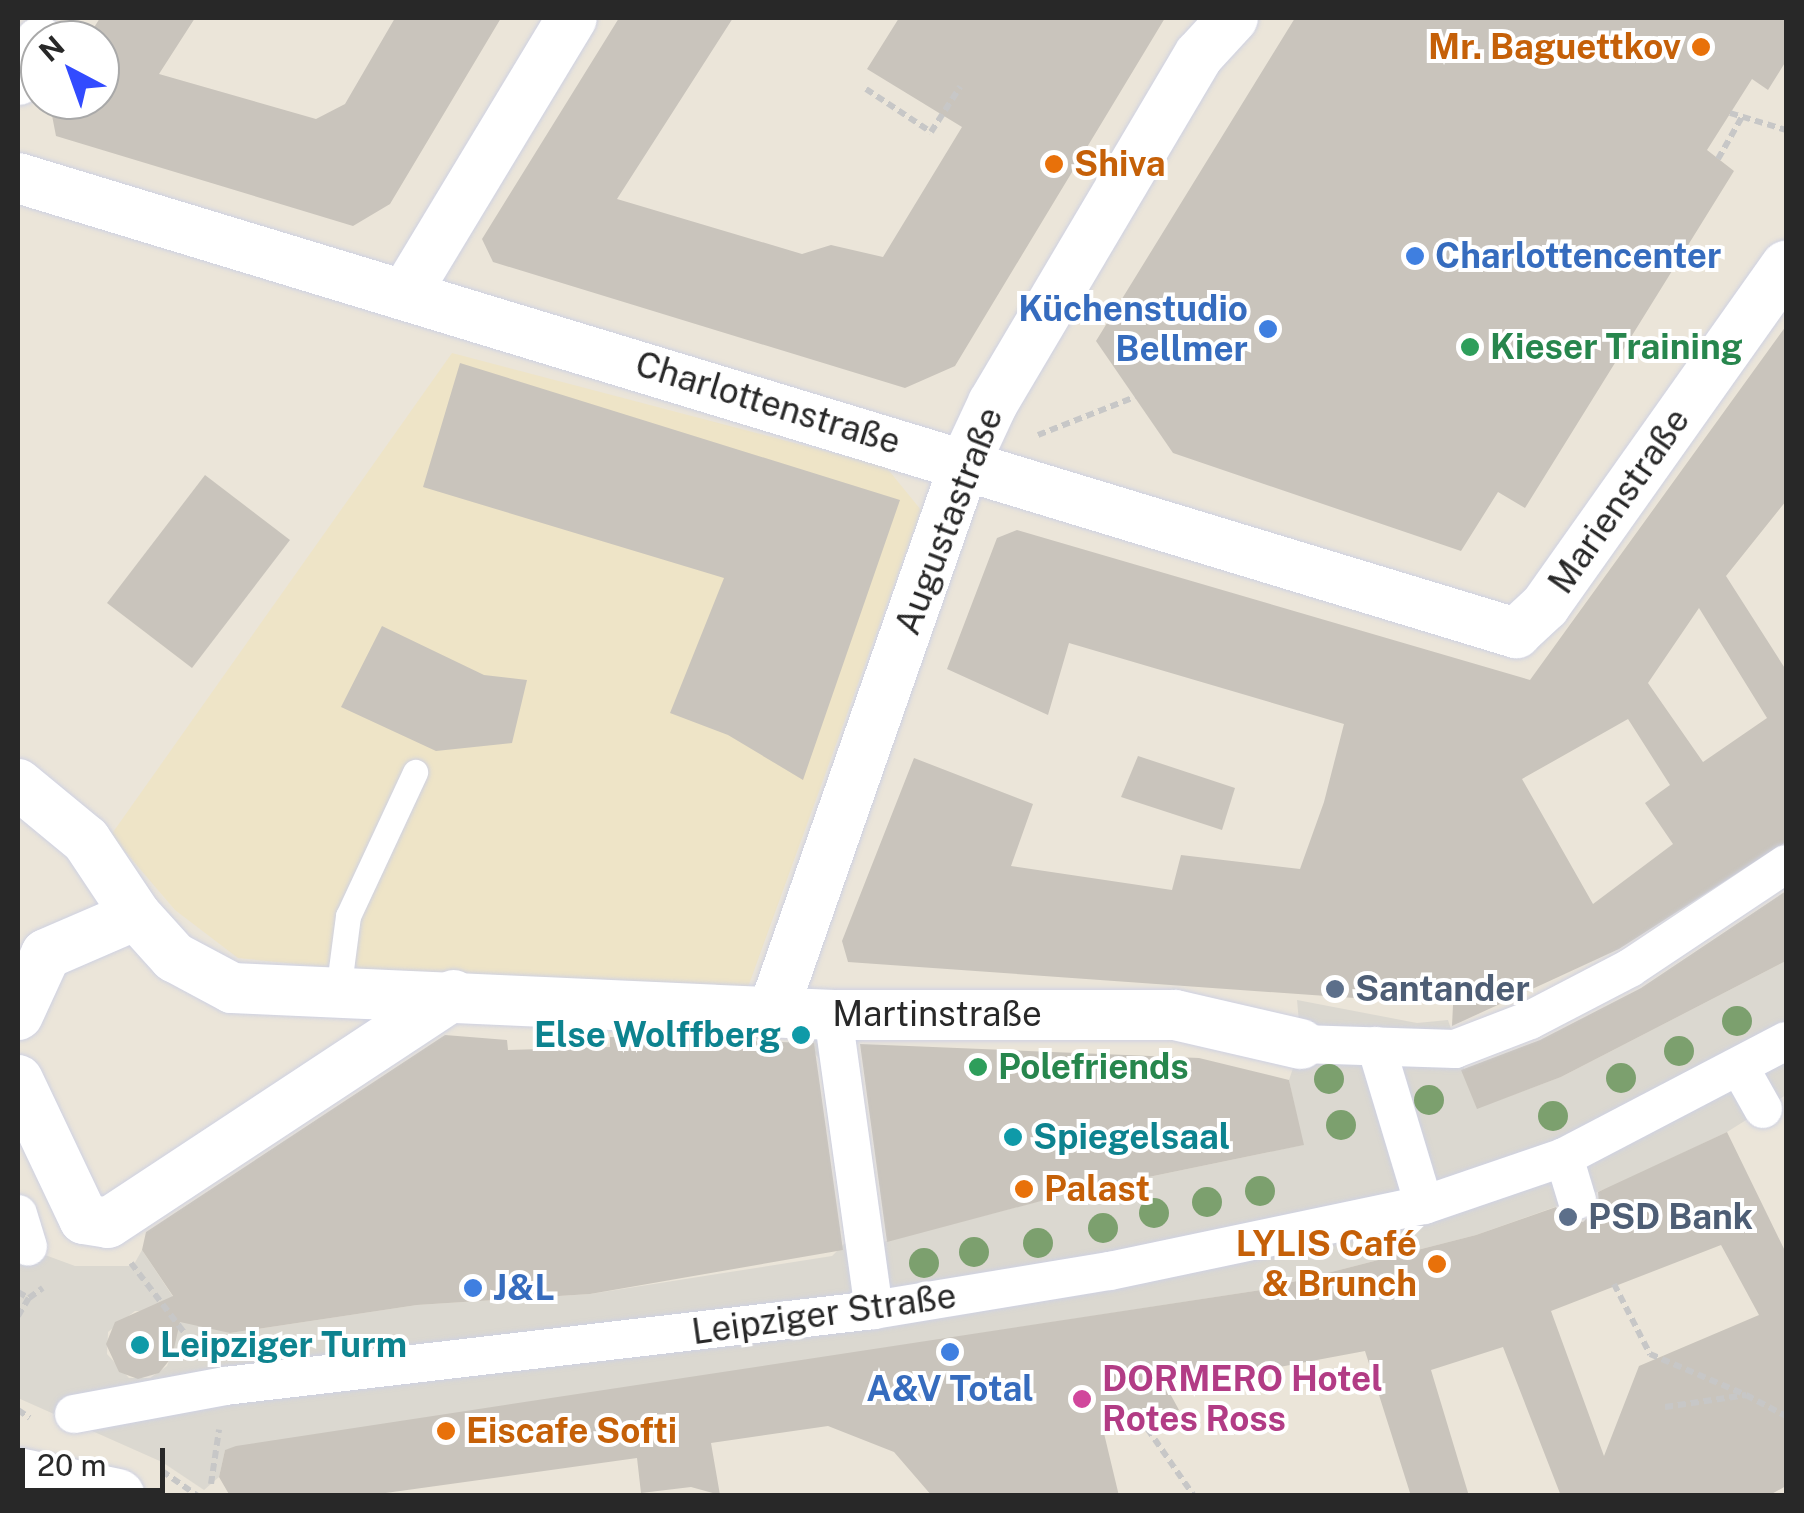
<!DOCTYPE html>
<html>
<head>
<meta charset="utf-8">
<style>
	body { margin:0 }
	#map { position:relative; width:1804px; height:1513px; overflow:hidden; background:#ebe5d9; font-family:"Public Sans",sans-serif }
	div>[style] { position:absolute }
	.education>* { inset:0; background:#eee4c7 }
	.plaza>* { inset:0; background:#dbd8d0 }
	.building>* { inset:0; background:#c9c4bc }
	.path>* { height:6px; margin-top:-3px; transform-origin:0; background:repeating-linear-gradient(90deg,#c7c7c7 0 8px,transparent 0 13px) }
	.roads { filter:drop-shadow(0 0 2px #ced1e2) drop-shadow(0 0 2px #ced1e2) }
	.service>* { height:25px; margin:-12.5px; padding:0 12.5px; transform-origin:12.5px; border-radius:12.5px; background:#fff }
	.pedestrian>* { height:38px; margin:-19px; padding:0 19px; transform-origin:19px; border-radius:19px; background:#fff }
	.minor>* { height:50px; margin:-25px; padding:0 25px; transform-origin:25px; border-radius:25px; background:#fff }
	.tertiary>* { height:55px; margin:-27.5px; padding:0 27.5px; transform-origin:27.5px; border-radius:27.5px; background:#fff }
	.trees>* { width:30px; height:30px; margin:-15px; border-radius:50%; background:#7ca06e }
	.dots>* { width:28px; height:28px; translate:-50% -50%; box-sizing:border-box; border:5px solid #fff; border-radius:50% }
	span { translate:-50% -50%; white-space:nowrap; text-align:center; line-height:1.15; -webkit-text-stroke:8px #fff; paint-order:stroke }
	.food-label { font-size:35px; color:#c56008; font-weight:700 }
	.right { translate:-100% -50%; text-align:right }
	.left { translate:0 -50%; text-align:left }
	.shop-label { font-size:35px; color:#366cbe; font-weight:700 }
	.leisure-label { font-size:35px; color:#27864d; font-weight:700 }
	.street-label { font-size:35px; color:#282828 }
	.service-label { font-size:35px; color:#4e5e75; font-weight:700 }
	.culture-label { font-size:35px; color:#0d838f; font-weight:700 }
	.hotel-label { font-size:35px; color:#b23c85; font-weight:700 }
	.frame { position:absolute; inset:0; border:20px solid #282828; pointer-events:none }
	.north { position:absolute; left:20px; top:20px; width:100px; height:100px; box-sizing:border-box; background:#fff; border:2px solid #a9a9a9; border-radius:50%; rotate:319deg; font-size:28px; font-weight:700; line-height:40px; text-align:center; color:#282828 }
	.north::after { content:''; display:block; margin:auto; width:35px; height:45px; background:#324bff; clip-path:polygon(50% 0,100% 100%,50% 72%,0 100%) }
	.scale { position:absolute; left:20px; top:1448px; width:145px; height:45px; box-sizing:border-box; border:5px solid #282828; border-top:0; padding-left:12px; font-size:30px; line-height:35px; white-space:nowrap; color:#282828; -webkit-text-stroke:8px #fff; paint-order:stroke }
</style>
</head>
<body>
<div id="map">
	<div class="education">
		<div style="clip-path:polygon(452px 353px,886px 467px,921px 510px,740px 1009px,238px 958px,175px 910px,111px 835px)"></div>
	</div>
	<div class="plaza">
		<div style="clip-path:polygon(evenodd,1786px 961px,1786px 1095px,1727px 1132px,1611px 1187px,1476px 1235px,1261px 1290px,225px 1450px,219px 1477px,204px 1490px,162px 1462px,18px 1398px,18px 1245px,75px 1266px,133px 1266px,142px 1250px,185px 1315px,230px 1333px,417px 1305px,590px 1294px,832px 1256px,845px 1243px,819px 1059px,806px 1040px,835px 1040px,875px 1244px,1071px 1193px,1303px 1145px,1289px 1080px,1301px 1044px,1297px 1000px,1417px 1023px,1448px 1020px,1477px 1108px,1561px 1077px,1786px 961px,135px 1311px,147px 1311px,174px 1346px,167px 1366px,150px 1378px,129px 1378px,107px 1354px,108px 1332px,135px 1311px)"></div>
	</div>
	<div class="building">
		<div style="clip-path:polygon(100px 18px,195px 18px,159px 74px,316px 119px,345px 104px,395px 18px,501px 18px,390px 204px,353px 226px,56px 136px,49px 100px,100px 100px,100px 40px,86px 40px)"></div>
		<div style="clip-path:polygon(619px 18px,733px 18px,617px 199px,802px 254px,831px 245px,883px 257px,962px 127px,867px 69px,899px 18px,1165px 18px,955px 366px,905px 388px,493px 262px,482px 239px)"></div>
		<div style="clip-path:polygon(1295px 18px,1786px 18px,1786px 61px,1768px 90px,1752px 79px,1707px 150px,1734px 171px,1525px 508px,1498px 492px,1461px 551px,1173px 453px,1096px 341px)"></div>
		<div style="clip-path:polygon(evenodd,1786px 326px,1786px 501px,1726px 576px,1786px 670px,1786px 842px,1619px 949px,1452px 1026px,1453px 1005px,848px 962px,842px 941px,914px 758px,1033px 804px,1011px 866px,1172px 890px,1181px 855px,1300px 869px,1324px 802px,1344px 724px,1069px 643px,1048px 715px,947px 669px,997px 538px,1017px 530px,1530px 680px,1786px 326px,1699px 608px,1767px 718px,1703px 762px,1648px 683px,1699px 608px,1786px 326px,1628px 719px,1670px 785px,1645px 803px,1673px 844px,1593px 904px,1522px 779px,1628px 719px)"></div>
		<div style="clip-path:polygon(460px 363px,900px 500px,803px 780px,728px 735px,670px 713px,724px 578px,423px 487px)"></div>
		<div style="clip-path:polygon(205px 475px,290px 540px,192px 668px,107px 603px)"></div>
		<div style="clip-path:polygon(382px 626px,484px 675px,527px 680px,512px 743px,436px 751px,341px 707px)"></div>
		<div style="clip-path:polygon(1138px 756px,1235px 788px,1222px 830px,1121px 797px)"></div>
		<div style="clip-path:polygon(1786px 891px,1786px 961px,1561px 1077px,1477px 1109px,1461px 1070px,1540px 1040px,1641px 988px)"></div>
		<div style="clip-path:polygon(445px 1035px,507px 1040px,508px 1050px,610px 1047px,610px 1037px,814px 1043px,843px 1250px,590px 1294px,417px 1305px,230px 1333px,180px 1322px,172px 1357px,159px 1373px,138px 1379px,119px 1372px,106px 1344px,115px 1322px,173px 1296px,142px 1250px,146px 1232px)"></div>
		<div style="clip-path:polygon(860px 1044px,1199px 1058px,1289px 1080px,1304px 1145px,1071px 1193px,887px 1242px)"></div>
		<div style="clip-path:polygon(evenodd,1727px 1132px,1786px 1253px,1786px 1486px,1768px 1496px,1561px 1496px,1503px 1347px,1431px 1370px,1469px 1496px,1411px 1496px,1365px 1351px,1167px 1388px,1179px 1410px,1102px 1425px,1119px 1496px,932px 1496px,894px 1452px,828px 1426px,711px 1443px,720px 1495px,691px 1487px,641px 1493px,637px 1458px,364px 1496px,230px 1496px,219px 1477px,225px 1450px,236px 1446px,1261px 1290px,1476px 1235px,1556px 1207px,1562px 1217px,1583px 1222px,1599px 1206px,1598px 1192px,1727px 1132px,1721px 1245px,1759px 1315px,1639px 1366px,1604px 1456px,1551px 1311px,1721px 1245px)"></div>
	</div>
	<div class="path">
		<div style="left:866px;top:89px;width:78px;rotate:33.5deg"></div>
		<div style="left:931px;top:132px;width:54px;rotate:-57.2deg"></div>
		<div style="left:1730px;top:113px;width:59px;rotate:16.9deg"></div>
		<div style="left:1718px;top:159px;width:48px;rotate:-60.3deg"></div>
		<div style="left:1038px;top:435px;width:104px;rotate:-21.4deg"></div>
		<div style="left:131px;top:1263px;width:107px;rotate:52.6deg"></div>
		<div style="left:1614px;top:1284px;width:79px;rotate:62.8deg"></div>
		<div style="left:1650px;top:1354px;width:104px;rotate:23.1deg"></div>
		<div style="left:18px;top:1292px;width:13px;rotate:29deg"></div>
		<div style="left:29px;top:1298px;width:17px;rotate:-36deg"></div>
		<div style="left:18px;top:1316px;width:21px;rotate:-59deg"></div>
		<div style="left:1665px;top:1407px;width:82px;rotate:-8.4deg"></div>
		<div style="left:1746px;top:1395px;width:45px;rotate:27.7deg"></div>
		<div style="left:18px;top:1410px;width:14px;rotate:34deg"></div>
		<div style="left:1140px;top:1418px;width:95px;rotate:55.3deg"></div>
		<div style="left:162px;top:1471px;width:44px;rotate:34.8deg"></div>
		<div style="left:211px;top:1484px;width:55px;rotate:-81.6deg"></div>
	</div>
	<div class="roads">
		<div class="service">
			<div style="left:338px;top:992px;width:77px;rotate:-82.5deg"></div>
			<div style="left:348px;top:916px;width:159px;rotate:-65deg"></div>
		</div>
		<div class="pedestrian">
			<div style="left:833px;top:1015px;width:298px;rotate:82.1deg"></div>
			<div style="left:1301px;top:1044px;width:154px;rotate:1.9deg"></div>
			<div style="left:1455px;top:1049px;width:80px;rotate:-21.1deg"></div>
			<div style="left:1530px;top:1020px;width:113px;rotate:-27.5deg"></div>
			<div style="left:1630px;top:968px;width:187px;rotate:-33.7deg"></div>
			<div style="left:1376px;top:1046px;width:166px;rotate:73.2deg"></div>
			<div style="left:1740px;top:1068px;width:47px;rotate:60.7deg"></div>
			<div style="left:1564px;top:1157px;width:45px;rotate:73.2deg"></div>
			<div style="left:18px;top:1214px;width:34px;rotate:73deg"></div>
			<div style="left:74px;top:1414px;width:154px;rotate:-10.5deg"></div>
			<div style="left:225px;top:1386px;width:653px;rotate:-6.68deg"></div>
			<div style="left:874px;top:1310px;width:239px;rotate:-9.4deg"></div>
			<div style="left:1110px;top:1271px;width:321px;rotate:-11.9deg"></div>
			<div style="left:1424px;top:1205px;width:148px;rotate:-18.9deg"></div>
			<div style="left:1564px;top:1157px;width:250px;rotate:-27.6deg"></div>
		</div>
		<div class="minor">
			<div style="left:18px;top:80px;width:44px;rotate:-59.9deg"></div>
			<div style="left:18px;top:178px;width:1566px;rotate:16.9deg"></div>
			<div style="left:1516px;top:633px;width:40px;rotate:-43deg"></div>
			<div style="left:1545px;top:606px;width:417px;rotate:-54.7deg"></div>
			<div style="left:406px;top:293px;width:321px;rotate:-58.9deg"></div>
			<div style="left:18px;top:784px;width:88px;rotate:39.5deg"></div>
			<div style="left:86px;top:840px;width:90px;rotate:56.3deg"></div>
			<div style="left:136px;top:915px;width:57px;rotate:47.9deg"></div>
			<div style="left:174px;top:957px;width:66px;rotate:28.1deg"></div>
			<div style="left:232px;top:988px;width:602px;rotate:2.57deg"></div>
			<div style="left:833px;top:1015px;width:342px"></div>
			<div style="left:1175px;top:1015px;width:129px;rotate:13deg"></div>
			<div style="left:773px;top:1011px;width:581px;rotate:-70.69deg"></div>
			<div style="left:965px;top:463px;width:66px;rotate:-65deg"></div>
			<div style="left:993px;top:403px;width:404px;rotate:-59.4deg"></div>
			<div style="left:1199px;top:55px;width:50px;rotate:-47.4deg"></div>
			<div style="left:18px;top:1015px;width:67px;rotate:-65.3deg"></div>
			<div style="left:46px;top:954px;width:98px;rotate:-23.4deg"></div>
			<div style="left:18px;top:1080px;width:154px;rotate:64.6deg"></div>
			<div style="left:84px;top:1219px;width:24px;rotate:9deg"></div>
			<div style="left:108px;top:1223px;width:414px;rotate:-33.4deg"></div>
		</div>
		<div class="tertiary">
			<div style="left:18px;top:1475px;width:101px;rotate:12deg"></div>
		</div>
	</div>
	<div class="trees">
		<div style="left:1737px;top:1021px"></div>
		<div style="left:1679px;top:1051px"></div>
		<div style="left:1621px;top:1078px"></div>
		<div style="left:1329px;top:1079px"></div>
		<div style="left:1429px;top:1100px"></div>
		<div style="left:1553px;top:1116px"></div>
		<div style="left:1341px;top:1125px"></div>
		<div style="left:1260px;top:1191px"></div>
		<div style="left:1207px;top:1202px"></div>
		<div style="left:1154px;top:1213px"></div>
		<div style="left:1103px;top:1228px"></div>
		<div style="left:1038px;top:1243px"></div>
		<div style="left:974px;top:1252px"></div>
		<div style="left:924px;top:1263px"></div>
	</div>
	<div class="dots">
		<div style="left:1701px;top:47px;background:#e8710a"></div>
		<div style="left:1054px;top:164px;background:#e8710a"></div>
		<div style="left:1415px;top:256px;background:#3f7fe0"></div>
		<div style="left:1268px;top:329px;background:#3f7fe0"></div>
		<div style="left:1470px;top:347px;background:#2e9e5b"></div>
		<div style="left:1335px;top:989px;background:#5c6f8a"></div>
		<div style="left:801px;top:1035px;background:#0f9aa8"></div>
		<div style="left:978px;top:1067px;background:#2e9e5b"></div>
		<div style="left:1013px;top:1137px;background:#0f9aa8"></div>
		<div style="left:1024px;top:1189px;background:#e8710a"></div>
		<div style="left:1568px;top:1217px;background:#5c6f8a"></div>
		<div style="left:1437px;top:1264px;background:#e8710a"></div>
		<div style="left:473px;top:1288px;background:#3f7fe0"></div>
		<div style="left:140px;top:1345px;background:#0f9aa8"></div>
		<div style="left:950px;top:1352px;background:#3f7fe0"></div>
		<div style="left:1082px;top:1399px;background:#d1479c"></div>
		<div style="left:446px;top:1431px;background:#e8710a"></div>
	</div>
	<div class="food-label">
		<span class="right" style="left:1681px;top:47px">Mr. Baguettkov</span>
		<span class="left" style="left:1074px;top:164px">Shiva</span>
		<span class="left" style="left:1044px;top:1189px">Palast</span>
		<span class="right" style="left:1417px;top:1264px">LYLIS Café<br>&amp; Brunch</span>
		<span class="left" style="left:466px;top:1431px">Eiscafe Softi</span>
	</div>
	<div class="shop-label">
		<span class="left" style="left:1435px;top:256px">Charlottencenter</span>
		<span class="right" style="left:1248px;top:329px">Küchenstudio<br>Bellmer</span>
		<span class="left" style="left:493px;top:1288px">J&amp;L</span>
		<span style="left:950px;top:1389px">A&amp;V Total</span>
	</div>
	<div class="leisure-label">
		<span class="left" style="left:1490px;top:347px">Kieser Training</span>
		<span class="left" style="left:998px;top:1067px">Polefriends</span>
	</div>
	<div class="street-label">
		<span style="left:768px;top:403px;rotate:17deg">Charlottenstraße</span>
		<span style="left:1619px;top:501px;rotate:-55deg">Marienstraße</span>
		<span style="left:949px;top:521px;rotate:-69deg">Augustastraße</span>
		<span style="left:937px;top:1014px">Martinstraße</span>
		<span style="left:824px;top:1314px;rotate:-8deg">Leipziger Straße</span>
	</div>
	<div class="service-label">
		<span class="left" style="left:1355px;top:989px">Santander</span>
		<span class="left" style="left:1588px;top:1217px">PSD Bank</span>
	</div>
	<div class="culture-label">
		<span class="right" style="left:781px;top:1035px">Else Wolffberg</span>
		<span class="left" style="left:1033px;top:1137px">Spiegelsaal</span>
		<span class="left" style="left:160px;top:1345px">Leipziger Turm</span>
	</div>
	<div class="hotel-label">
		<span class="left" style="left:1102px;top:1399px">DORMERO Hotel<br>Rotes Ross</span>
	</div>
	<div class="frame"></div>
	<div class="north">N</div>
	<div class="scale">20 m</div>
</div>
</body>
</html>
